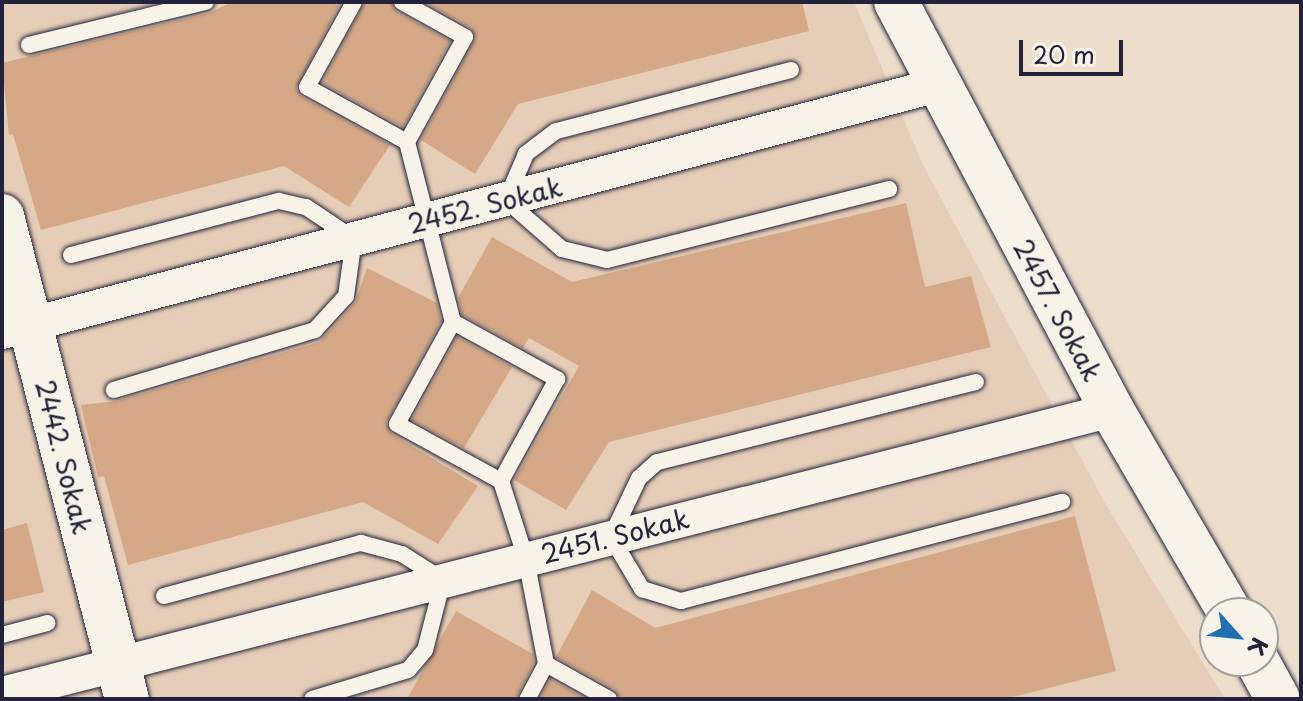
<!DOCTYPE html>
<html>
<head>
<meta charset="utf-8">
<style>
	body { margin:0 }
	#map { position:relative; width:1303px; height:701px; overflow:hidden; background:#edddcb; font-family:"Playpen Sans",sans-serif }
	div>[style] { position:absolute }
	.built>* { inset:0; background:#e6cdb7 }
	.building>* { inset:0; background:#d5a987 }
	.roads { filter:drop-shadow(0 0 2px #22223b) drop-shadow(0 0 2px #22223b) }
	.lane>* { height:16px; margin:-8px; padding:0 8px; transform-origin:8px; border-radius:8px; background:#f7f3e8 }
	.street>* { height:34px; margin:-17px; padding:0 17px; transform-origin:17px; border-radius:17px; background:#f7f3e8 }
	.secondary>* { height:44px; margin:-22px; padding:0 22px; transform-origin:22px; border-radius:22px; background:#f7f3e8 }
	span { translate:-50% -50%; white-space:nowrap; text-align:center; line-height:1.15; -webkit-text-stroke:8px #f7f3e8; paint-order:stroke }
	.street-label { font-size:26px; color:#22223b }
	.frame { position:absolute; inset:0; border:4px solid #22223b; pointer-events:none }
	.north { position:absolute; left:1199px; top:597px; width:80px; height:80px; box-sizing:border-box; background:#f7f3e8; border:2px solid #a29fa3; border-radius:50%; rotate:117deg; font-size:22px; font-weight:700; line-height:32px; text-align:center; color:#22223b }
	.north::after { content:''; display:block; margin:auto; width:28px; height:36px; background:#1f6fb2; clip-path:polygon(50% 0,100% 100%,50% 72%,0 100%) }
	.scale { position:absolute; left:1019px; top:40px; width:104px; height:36px; box-sizing:border-box; border:4px solid #22223b; border-top:0; padding-left:10px; font-size:24px; line-height:28px; white-space:nowrap; color:#22223b; -webkit-text-stroke:6px #f7f3e8; paint-order:stroke }
</style>
</head>
<body>
<div id="map">
	<div class="built">
		<div style="clip-path:polygon(2px 2px,854px 2px,923px 165px,1105px 503px,1225px 699px,2px 699px)"></div>
	</div>
	<div class="building">
		<div style="clip-path:polygon(232px 2px,341px 2px,296px 88px,302px 97px,390px 145px,349px 207px,284px 166px,41px 230px,13px 134px,9px 135px,2px 63px,209px 13px)"></div>
		<div style="clip-path:polygon(365px 2px,391px 2px,397px 12px,450px 41px,403px 127px,322px 83px)"></div>
		<div style="clip-path:polygon(425px 2px,802px 2px,809px 31px,518px 104px,475px 174px,421px 140px,476px 38px,470px 27px)"></div>
		<div style="clip-path:polygon(906px 203px,925px 287px,971px 276px,991px 347px,609px 442px,566px 510px,514px 480px,579px 366px,529px 338px,523px 348px,462px 315px,458px 298px,492px 237px,572px 282px)"></div>
		<div style="clip-path:polygon(367px 268px,437px 303px,441px 321px,386px 423px,392px 434px,478px 486px,438px 544px,363px 502px,128px 565px,104px 476px,98px 477px,81px 405px,117px 401px,319px 342px,355px 303px)"></div>
		<div style="clip-path:polygon(457px 337px,512px 367px,464px 448px,412px 420px)"></div>
		<div style="clip-path:polygon(1075px 516px,1116px 671px,1005px 699px,620px 699px,614px 689px,556px 657px,592px 590px,655px 628px)"></div>
		<div style="clip-path:polygon(27px 523px,44px 592px,2px 602px,2px 530px)"></div>
		<div style="clip-path:polygon(456px 611px,533px 654px,534px 662px,516px 699px,407px 699px)"></div>
		<div style="clip-path:polygon(550px 679px,586px 699px,540px 699px)"></div>
	</div>
	<div class="roads">
		<div class="lane">
			<div style="left:354px;top:2px;width:97px;rotate:118.9deg"></div>
			<div style="left:307px;top:87px;width:114px;rotate:28.8deg"></div>
			<div style="left:402px;top:2px;width:72px;rotate:29.1deg"></div>
			<div style="left:465px;top:37px;width:120px;rotate:118.9deg"></div>
			<div style="left:407px;top:142px;width:186px;rotate:75.7deg"></div>
			<div style="left:453px;top:322px;width:116px;rotate:118.8deg"></div>
			<div style="left:397px;top:424px;width:119px;rotate:28.7deg"></div>
			<div style="left:501px;top:481px;width:82px;rotate:72.2deg"></div>
			<div style="left:526px;top:559px;width:107px;rotate:79.2deg"></div>
			<div style="left:546px;top:664px;width:40px;rotate:118deg"></div>
			<div style="left:29px;top:45px;width:182px;rotate:-13.7deg"></div>
			<div style="left:791px;top:70px;width:243px;rotate:165.4deg"></div>
			<div style="left:556px;top:131px;width:38px;rotate:143deg"></div>
			<div style="left:526px;top:154px;width:50px;rotate:113.5deg"></div>
			<div style="left:506px;top:200px;width:74px;rotate:41.2deg"></div>
			<div style="left:562px;top:249px;width:46px;rotate:13.7deg"></div>
			<div style="left:607px;top:260px;width:291px;rotate:-14.1deg"></div>
			<div style="left:71px;top:255px;width:215px;rotate:-14.6deg"></div>
			<div style="left:279px;top:201px;width:28px;rotate:13deg"></div>
			<div style="left:306px;top:207px;width:58px;rotate:33.7deg"></div>
			<div style="left:354px;top:239px;width:58px;rotate:98deg"></div>
			<div style="left:346px;top:296px;width:46px;rotate:132.4deg"></div>
			<div style="left:315px;top:330px;width:210px;rotate:163.4deg"></div>
			<div style="left:453px;top:322px;width:119px;rotate:28.7deg"></div>
			<div style="left:557px;top:379px;width:116px;rotate:118.8deg"></div>
			<div style="left:976px;top:382px;width:329px;rotate:165.9deg"></div>
			<div style="left:657px;top:462px;width:24px;rotate:138deg"></div>
			<div style="left:639px;top:478px;width:65px;rotate:115.4deg"></div>
			<div style="left:611px;top:537px;width:61px;rotate:59.2deg"></div>
			<div style="left:642px;top:589px;width:41px;rotate:17.1deg"></div>
			<div style="left:681px;top:601px;width:394px;rotate:-14.6deg"></div>
			<div style="left:164px;top:596px;width:204px;rotate:-15.1deg"></div>
			<div style="left:361px;top:543px;width:42px;rotate:15deg"></div>
			<div style="left:402px;top:554px;width:49px;rotate:32.4deg"></div>
			<div style="left:443px;top:580px;width:72px;rotate:104.4deg"></div>
			<div style="left:425px;top:650px;width:26px;rotate:130deg"></div>
			<div style="left:408px;top:670px;width:100px;rotate:163.2deg"></div>
			<div style="left:2px;top:635px;width:47px;rotate:-14.9deg"></div>
			<div style="left:546px;top:664px;width:72px;rotate:29.1deg"></div>
		</div>
		<div class="street">
			<div style="left:2px;top:332px;width:968px;rotate:-14.78deg"></div>
			<div style="left:2px;top:694px;width:1146px;rotate:-14.35deg"></div>
		</div>
		<div class="secondary">
			<div style="left:896px;top:2px;width:462px;rotate:62.1deg"></div>
			<div style="left:1112px;top:410px;width:235px;rotate:59.8deg"></div>
			<div style="left:2px;top:216px;width:499px;rotate:75.5deg"></div>
			<div style="left:1257px;top:661px;width:43px;rotate:61.1deg"></div>
		</div>
	</div>
	<div class="street-label">
		<span style="left:485px;top:205px;rotate:-14deg">2452. Sokak</span>
		<span style="left:1058px;top:310px;rotate:62deg">2457. Sokak</span>
		<span style="left:64px;top:457px;rotate:76deg">2442. Sokak</span>
		<span style="left:615px;top:536px;rotate:-14deg">2451. Sokak</span>
	</div>
	<div class="frame"></div>
	<div class="north">K</div>
	<div class="scale">20 m</div>
</div>
</body>
</html>
